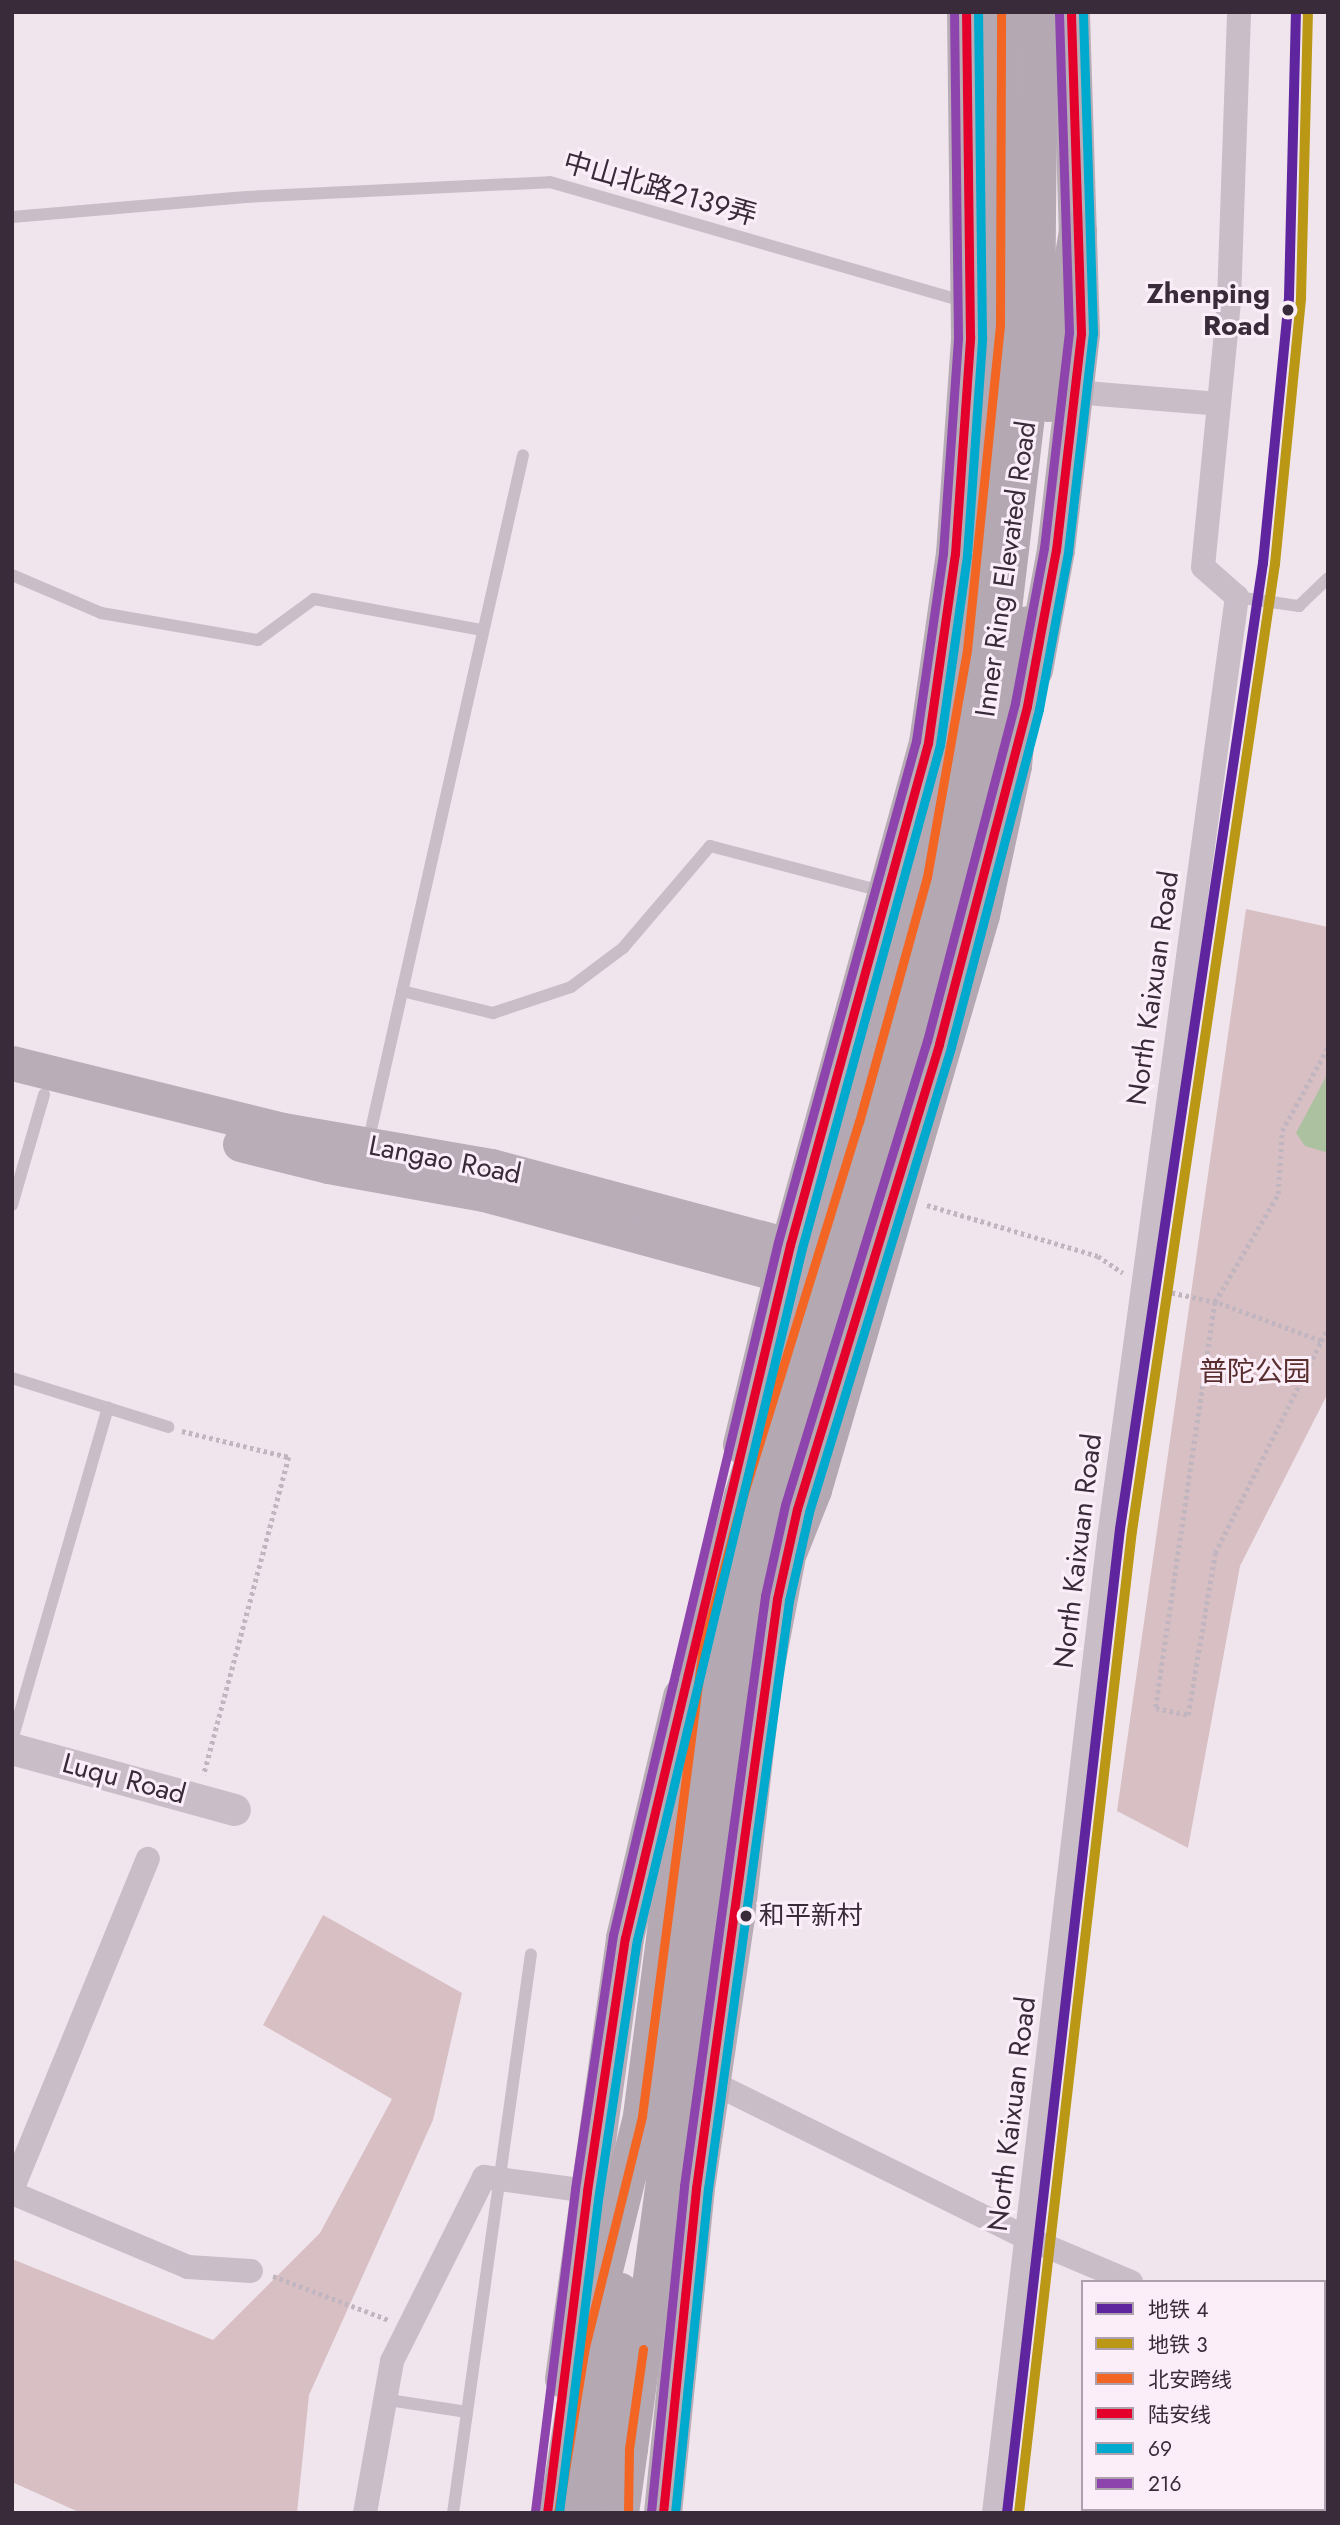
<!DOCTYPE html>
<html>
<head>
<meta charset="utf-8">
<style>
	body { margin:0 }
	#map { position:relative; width:1340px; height:2525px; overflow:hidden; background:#f0e5ed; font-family:Jost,"Noto Sans SC",sans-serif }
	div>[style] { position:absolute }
	.green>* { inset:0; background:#d7bfc3 }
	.water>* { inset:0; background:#acc1a0 }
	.path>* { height:4.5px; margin-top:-2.25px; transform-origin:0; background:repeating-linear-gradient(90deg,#c1b6c0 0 3.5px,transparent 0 7px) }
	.service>* { height:12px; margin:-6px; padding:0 6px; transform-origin:6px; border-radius:6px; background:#c9bdc8 }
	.minor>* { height:24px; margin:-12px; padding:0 12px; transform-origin:12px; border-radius:12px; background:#c9bdc8 }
	.tertiary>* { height:32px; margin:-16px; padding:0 16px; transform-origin:16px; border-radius:16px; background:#c9bdc8 }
	.secondary>* { height:35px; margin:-17.5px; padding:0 17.5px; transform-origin:17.5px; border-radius:17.5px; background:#b9aeb8 }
	.primary>* { height:38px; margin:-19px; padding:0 19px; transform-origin:19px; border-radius:19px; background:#b8acb6 }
	.trunk>* { height:38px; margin:-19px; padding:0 19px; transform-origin:19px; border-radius:19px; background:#b4a8b2 }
	.trunk-bridge>* { height:38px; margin:-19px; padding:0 19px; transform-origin:19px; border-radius:19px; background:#b4a8b2 }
	.bus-1>* { height:9px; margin:-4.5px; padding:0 4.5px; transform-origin:4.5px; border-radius:4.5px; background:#f26522 }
	.bus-2>* { height:9px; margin:-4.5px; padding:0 4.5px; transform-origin:4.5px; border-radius:4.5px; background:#e4002b }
	.bus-3>* { height:9px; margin:-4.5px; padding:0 4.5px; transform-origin:4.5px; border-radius:4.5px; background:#00a9ce }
	.bus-4>* { height:9px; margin:-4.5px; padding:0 4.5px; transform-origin:4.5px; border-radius:4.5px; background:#8e44ad }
	.metro-1>* { height:10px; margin:-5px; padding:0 5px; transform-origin:5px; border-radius:5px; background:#5f259f }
	.metro-2>* { height:10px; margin:-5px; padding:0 5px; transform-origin:5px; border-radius:5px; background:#ba9714 }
	.dots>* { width:19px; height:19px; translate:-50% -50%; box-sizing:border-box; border:4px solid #fbeef8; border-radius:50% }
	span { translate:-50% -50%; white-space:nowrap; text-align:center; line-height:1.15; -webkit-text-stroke:6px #fbeef8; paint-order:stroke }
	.bus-label { font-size:26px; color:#3a2b3a }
	.left { translate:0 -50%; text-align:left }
	.street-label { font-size:28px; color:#3a2b3a }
	.stop-label { font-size:28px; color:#3a2b3a; font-weight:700 }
	.right { translate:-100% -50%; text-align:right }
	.park-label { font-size:28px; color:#592e2e }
	.frame { position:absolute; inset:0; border:14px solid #3a2b3a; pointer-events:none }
	.legend { position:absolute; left:1081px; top:2280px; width:245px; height:231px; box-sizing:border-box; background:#fbeef8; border:2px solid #aea0ac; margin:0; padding:9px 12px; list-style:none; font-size:21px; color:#3a2b3a }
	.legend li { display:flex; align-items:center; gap:14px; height:35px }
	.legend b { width:35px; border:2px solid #aea0ac }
</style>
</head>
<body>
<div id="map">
	<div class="green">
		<div style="clip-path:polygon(1246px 909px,1328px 927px,1328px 1393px,1240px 1566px,1188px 1848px,1117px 1811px)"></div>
		<div style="clip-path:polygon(323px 1915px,462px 1993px,433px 2120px,309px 2395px,297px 2513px,81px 2513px,12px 2482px,12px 2259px,213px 2340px,320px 2233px,392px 2099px,263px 2025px)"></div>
	</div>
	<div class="water">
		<div style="clip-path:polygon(1328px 1073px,1328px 1149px,1325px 1152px,1305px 1146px,1296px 1133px)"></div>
	</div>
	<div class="path">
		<div style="left:927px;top:1205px;width:178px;rotate:16.6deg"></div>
		<div style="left:1098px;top:1256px;width:30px;rotate:34deg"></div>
		<div style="left:1165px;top:1291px;width:51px;rotate:12.4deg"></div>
		<div style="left:1215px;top:1302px;width:125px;rotate:-59.7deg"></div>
		<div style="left:1278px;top:1194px;width:63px;rotate:-86.4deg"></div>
		<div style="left:1282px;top:1131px;width:96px;rotate:-61.3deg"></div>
		<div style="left:1321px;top:1341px;width:113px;rotate:-159.8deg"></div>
		<div style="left:1215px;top:1302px;width:410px;rotate:98.3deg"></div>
		<div style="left:1156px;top:1708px;width:33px;rotate:12deg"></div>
		<div style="left:1188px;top:1715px;width:164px;rotate:-80.5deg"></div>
		<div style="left:1215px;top:1553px;width:237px;rotate:-63.4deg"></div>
		<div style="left:1321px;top:1341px;width:14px;rotate:-60deg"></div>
		<div style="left:182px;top:1431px;width:110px;rotate:13.7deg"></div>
		<div style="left:289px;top:1457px;width:329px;rotate:105deg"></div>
		<div style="left:273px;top:2276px;width:124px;rotate:20.8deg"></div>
	</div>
	<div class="service">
		<div style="left:12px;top:217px;width:235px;rotate:-4.9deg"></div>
		<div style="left:246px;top:197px;width:304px;rotate:-2.8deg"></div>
		<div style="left:550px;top:182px;width:434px;rotate:16.1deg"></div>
		<div style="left:12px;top:575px;width:97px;rotate:23.1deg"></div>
		<div style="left:101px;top:613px;width:159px;rotate:9.8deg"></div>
		<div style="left:258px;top:640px;width:69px;rotate:-36.2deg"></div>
		<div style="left:314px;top:599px;width:171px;rotate:10.5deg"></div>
		<div style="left:1237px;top:597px;width:63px;rotate:8.3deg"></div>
		<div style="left:1299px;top:606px;width:40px;rotate:-44deg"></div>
		<div style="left:402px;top:991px;width:94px;rotate:13.6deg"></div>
		<div style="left:493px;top:1013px;width:82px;rotate:-18.4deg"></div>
		<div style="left:571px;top:987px;width:65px;rotate:-36.9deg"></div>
		<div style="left:623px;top:948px;width:134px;rotate:-49.5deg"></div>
		<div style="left:710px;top:846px;width:181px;rotate:14.7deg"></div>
		<div style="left:368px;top:1143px;width:705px;rotate:-77.3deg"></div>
		<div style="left:12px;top:1205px;width:115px;rotate:-73.8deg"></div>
		<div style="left:12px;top:1378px;width:164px;rotate:17.4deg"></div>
		<div style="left:12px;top:1740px;width:346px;rotate:-73.9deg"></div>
		<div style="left:382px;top:2399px;width:86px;rotate:8.7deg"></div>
		<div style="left:453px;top:2513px;width:564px;rotate:-82.06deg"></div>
	</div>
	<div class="minor">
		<div style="left:1074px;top:392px;width:145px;rotate:4.7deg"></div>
		<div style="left:699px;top:2076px;width:366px;rotate:26.3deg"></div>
		<div style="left:1027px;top:2238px;width:113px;rotate:22.9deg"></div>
		<div style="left:12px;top:2190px;width:358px;rotate:-67.7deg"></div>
		<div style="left:12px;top:2193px;width:191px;rotate:22.8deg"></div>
		<div style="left:188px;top:2267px;width:63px;rotate:3.6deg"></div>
		<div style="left:1324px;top:2342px;width:4px;rotate:14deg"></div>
		<div style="left:365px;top:2513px;width:154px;rotate:-79.9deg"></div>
		<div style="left:392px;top:2361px;width:206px;rotate:-63.4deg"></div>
		<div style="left:484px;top:2177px;width:104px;rotate:7.7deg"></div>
		<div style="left:994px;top:2513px;width:983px;rotate:-83.28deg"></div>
		<div style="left:1109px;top:1537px;width:949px;rotate:-82.25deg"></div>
		<div style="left:1237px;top:597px;width:45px;rotate:-138.6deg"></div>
		<div style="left:1203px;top:567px;width:267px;rotate:-84.4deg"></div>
		<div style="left:1229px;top:301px;width:289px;rotate:-88deg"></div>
	</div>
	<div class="tertiary">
		<div style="left:12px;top:1749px;width:231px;rotate:15.3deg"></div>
	</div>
	<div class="secondary">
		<div style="left:12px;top:1063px;width:279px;rotate:13.9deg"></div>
		<div style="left:283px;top:1130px;width:211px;rotate:9.8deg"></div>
		<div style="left:491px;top:1166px;width:337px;rotate:14.9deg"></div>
		<div style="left:240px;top:1144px;width:91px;rotate:14deg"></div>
		<div style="left:328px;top:1166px;width:158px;rotate:10.2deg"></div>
		<div style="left:484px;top:1194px;width:339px;rotate:15.2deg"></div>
	</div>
	<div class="primary">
		<div style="left:1034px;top:670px;width:122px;rotate:-79.6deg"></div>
		<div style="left:1056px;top:550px;width:218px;rotate:-83.4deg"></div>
		<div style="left:1081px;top:333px;width:321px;rotate:-91.8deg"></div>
		<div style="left:742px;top:1445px;width:206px;rotate:-76.5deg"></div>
		<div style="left:790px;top:1245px;width:521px;rotate:-74.63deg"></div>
		<div style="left:928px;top:743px;width:191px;rotate:-81.9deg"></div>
		<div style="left:955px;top:554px;width:218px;rotate:-86deg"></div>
		<div style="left:970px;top:337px;width:325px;rotate:-90.7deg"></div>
		<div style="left:564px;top:2379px;width:445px;rotate:-82.1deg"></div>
		<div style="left:625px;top:1938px;width:248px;rotate:-76.7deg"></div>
		<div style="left:663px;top:2513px;width:327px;rotate:-84.2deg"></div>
		<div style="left:696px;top:2188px;width:274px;rotate:-81.6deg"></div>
		<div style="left:736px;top:1917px;width:238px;rotate:-83.5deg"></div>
		<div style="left:763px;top:1681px;width:122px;rotate:-79.1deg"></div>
	</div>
	<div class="trunk">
		<div style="left:1049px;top:403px;width:174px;rotate:-80.4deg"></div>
		<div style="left:558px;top:2513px;width:168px;rotate:-80.8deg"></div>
		<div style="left:585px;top:2347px;width:238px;rotate:-76.1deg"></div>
		<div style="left:591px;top:2513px;width:223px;rotate:-82.5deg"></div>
		<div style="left:620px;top:2513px;width:65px;rotate:-82deg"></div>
	</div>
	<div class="trunk-bridge">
		<div style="left:773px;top:1591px;width:109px;rotate:-68.4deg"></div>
		<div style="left:813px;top:1490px;width:599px;rotate:-73.71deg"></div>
		<div style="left:981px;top:915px;width:152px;rotate:-77.9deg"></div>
		<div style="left:1013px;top:766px;width:141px;rotate:-84.7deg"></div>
		<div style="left:642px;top:2116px;width:469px;rotate:-82.6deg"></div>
		<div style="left:702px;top:1651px;width:160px;rotate:-75.2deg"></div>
		<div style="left:743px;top:1496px;width:392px;rotate:-72.8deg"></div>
		<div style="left:859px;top:1122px;width:254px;rotate:-74.5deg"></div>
		<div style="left:927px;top:877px;width:230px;rotate:-80deg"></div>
		<div style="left:967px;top:650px;width:326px;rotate:-84.2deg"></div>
		<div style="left:1000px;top:326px;width:314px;rotate:-89.8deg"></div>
		<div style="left:629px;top:2449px;width:774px;rotate:-82.35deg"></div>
		<div style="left:732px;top:1682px;width:198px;rotate:-76.9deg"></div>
		<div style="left:777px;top:1489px;width:392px;rotate:-72.8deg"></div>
		<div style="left:893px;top:1115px;width:250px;rotate:-74.7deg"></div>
		<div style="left:959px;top:874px;width:218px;rotate:-80deg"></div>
		<div style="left:997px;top:659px;width:329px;rotate:-83.2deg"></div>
		<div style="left:1036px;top:332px;width:320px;rotate:-89.5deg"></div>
	</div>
	<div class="bus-1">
		<div style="left:558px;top:2513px;width:168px;rotate:-80.8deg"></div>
		<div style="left:585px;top:2347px;width:238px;rotate:-76.1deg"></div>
		<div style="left:642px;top:2116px;width:469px;rotate:-82.6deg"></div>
		<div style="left:702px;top:1651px;width:160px;rotate:-75.2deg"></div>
		<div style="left:743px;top:1496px;width:392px;rotate:-72.8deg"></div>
		<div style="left:859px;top:1122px;width:254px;rotate:-74.5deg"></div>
		<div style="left:927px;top:877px;width:230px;rotate:-80deg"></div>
		<div style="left:967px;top:650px;width:326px;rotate:-84.2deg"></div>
		<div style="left:1000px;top:326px;width:314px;rotate:-89.8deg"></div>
		<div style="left:628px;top:2513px;width:64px;rotate:-89.1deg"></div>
		<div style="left:629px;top:2449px;width:101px;rotate:-82deg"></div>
	</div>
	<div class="bus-2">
		<div style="left:547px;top:2513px;width:324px;rotate:-82.9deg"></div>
		<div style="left:587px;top:2191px;width:256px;rotate:-81.5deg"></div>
		<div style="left:625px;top:1938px;width:712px;rotate:-76.61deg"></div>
		<div style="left:790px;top:1245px;width:521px;rotate:-74.63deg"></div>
		<div style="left:928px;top:743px;width:191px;rotate:-81.9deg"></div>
		<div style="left:955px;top:554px;width:218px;rotate:-86deg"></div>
		<div style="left:970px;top:337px;width:325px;rotate:-90.7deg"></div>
		<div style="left:663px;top:2513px;width:327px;rotate:-84.2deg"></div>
		<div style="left:696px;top:2188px;width:595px;rotate:-82.17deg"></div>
		<div style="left:777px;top:1599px;width:92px;rotate:-77.5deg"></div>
		<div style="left:797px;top:1509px;width:486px;rotate:-73deg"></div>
		<div style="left:939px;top:1044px;width:349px;rotate:-75.4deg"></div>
		<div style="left:1027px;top:706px;width:159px;rotate:-79.5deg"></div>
		<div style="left:1056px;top:550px;width:218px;rotate:-83.4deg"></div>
		<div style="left:1081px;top:333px;width:321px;rotate:-91.8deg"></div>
	</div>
	<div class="bus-3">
		<div style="left:559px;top:2513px;width:322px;rotate:-82.9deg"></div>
		<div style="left:599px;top:2193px;width:256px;rotate:-81.5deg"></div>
		<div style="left:637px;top:1940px;width:711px;rotate:-76.59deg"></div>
		<div style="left:802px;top:1248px;width:522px;rotate:-74.66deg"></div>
		<div style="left:940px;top:745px;width:192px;rotate:-81.9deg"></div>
		<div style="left:967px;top:555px;width:218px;rotate:-86deg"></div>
		<div style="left:982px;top:338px;width:326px;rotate:-90.7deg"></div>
		<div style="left:675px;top:2513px;width:326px;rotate:-84.2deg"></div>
		<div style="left:708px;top:2189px;width:594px;rotate:-82.16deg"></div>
		<div style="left:789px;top:1601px;width:91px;rotate:-77.3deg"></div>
		<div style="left:809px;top:1512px;width:486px;rotate:-73deg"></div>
		<div style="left:951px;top:1047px;width:349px;rotate:-75.4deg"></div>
		<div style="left:1039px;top:709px;width:160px;rotate:-79.5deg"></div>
		<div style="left:1068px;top:552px;width:220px;rotate:-83.5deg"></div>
		<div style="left:1093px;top:333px;width:321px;rotate:-91.8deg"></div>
	</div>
	<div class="bus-4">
		<div style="left:535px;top:2511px;width:324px;rotate:-82.9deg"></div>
		<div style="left:575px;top:2189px;width:257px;rotate:-81.5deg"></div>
		<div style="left:613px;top:1935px;width:712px;rotate:-76.61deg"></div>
		<div style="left:778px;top:1242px;width:520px;rotate:-74.6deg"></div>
		<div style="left:916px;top:741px;width:190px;rotate:-81.8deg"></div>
		<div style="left:943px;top:553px;width:217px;rotate:-86deg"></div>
		<div style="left:958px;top:337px;width:325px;rotate:-90.7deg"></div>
		<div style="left:651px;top:2512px;width:328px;rotate:-84.2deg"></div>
		<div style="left:684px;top:2186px;width:596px;rotate:-82.18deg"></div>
		<div style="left:765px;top:1596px;width:93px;rotate:-77.6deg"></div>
		<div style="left:785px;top:1505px;width:485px;rotate:-73deg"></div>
		<div style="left:927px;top:1041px;width:349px;rotate:-75.4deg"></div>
		<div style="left:1015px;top:703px;width:158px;rotate:-79.4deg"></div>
		<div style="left:1044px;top:548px;width:217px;rotate:-83.4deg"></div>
		<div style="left:1069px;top:332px;width:320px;rotate:-91.8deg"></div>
	</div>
	<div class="metro-1">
		<div style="left:1007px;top:2513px;width:990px;rotate:-83.45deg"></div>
		<div style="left:1120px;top:1529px;width:977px;rotate:-81.58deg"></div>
		<div style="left:1263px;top:563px;width:267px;rotate:-84.4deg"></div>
		<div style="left:1289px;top:297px;width:285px;rotate:-88.6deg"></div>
	</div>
	<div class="metro-2">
		<div style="left:1019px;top:2513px;width:988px;rotate:-83.44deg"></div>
		<div style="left:1132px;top:1531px;width:978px;rotate:-81.59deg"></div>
		<div style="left:1275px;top:564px;width:268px;rotate:-84.4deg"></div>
		<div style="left:1301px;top:297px;width:285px;rotate:-88.6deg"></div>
	</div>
	<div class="dots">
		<div style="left:1288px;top:310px;background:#3a2b3a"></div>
		<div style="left:746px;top:1916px;background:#3a2b3a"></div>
	</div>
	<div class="bus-label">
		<span class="left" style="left:759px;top:1916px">和平新村</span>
	</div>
	<div class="street-label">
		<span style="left:660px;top:189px;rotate:16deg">中山北路2139弄</span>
		<span style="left:1006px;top:569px;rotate:-82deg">Inner Ring Elevated Road</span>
		<span style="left:1153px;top:988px;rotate:-82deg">North Kaixuan Road</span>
		<span style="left:445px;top:1160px;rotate:11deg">Langao Road</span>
		<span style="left:1078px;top:1551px;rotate:-83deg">North Kaixuan Road</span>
		<span style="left:124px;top:1779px;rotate:15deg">Luqu Road</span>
		<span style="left:1012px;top:2114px;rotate:-83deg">North Kaixuan Road</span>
	</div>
	<div class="stop-label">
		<span class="right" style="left:1270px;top:310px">Zhenping<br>Road</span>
	</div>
	<div class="park-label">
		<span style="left:1255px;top:1372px">普陀公园</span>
	</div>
	<div class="frame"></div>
	<ul class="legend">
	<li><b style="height:9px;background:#5f259f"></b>地铁 4</li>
	<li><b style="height:9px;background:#ba9714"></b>地铁 3</li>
	<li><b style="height:9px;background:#f26522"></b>北安跨线</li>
	<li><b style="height:9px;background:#e4002b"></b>陆安线</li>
	<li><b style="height:9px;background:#00a9ce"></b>69</li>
	<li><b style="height:9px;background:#8e44ad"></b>216</li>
	</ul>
</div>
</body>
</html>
